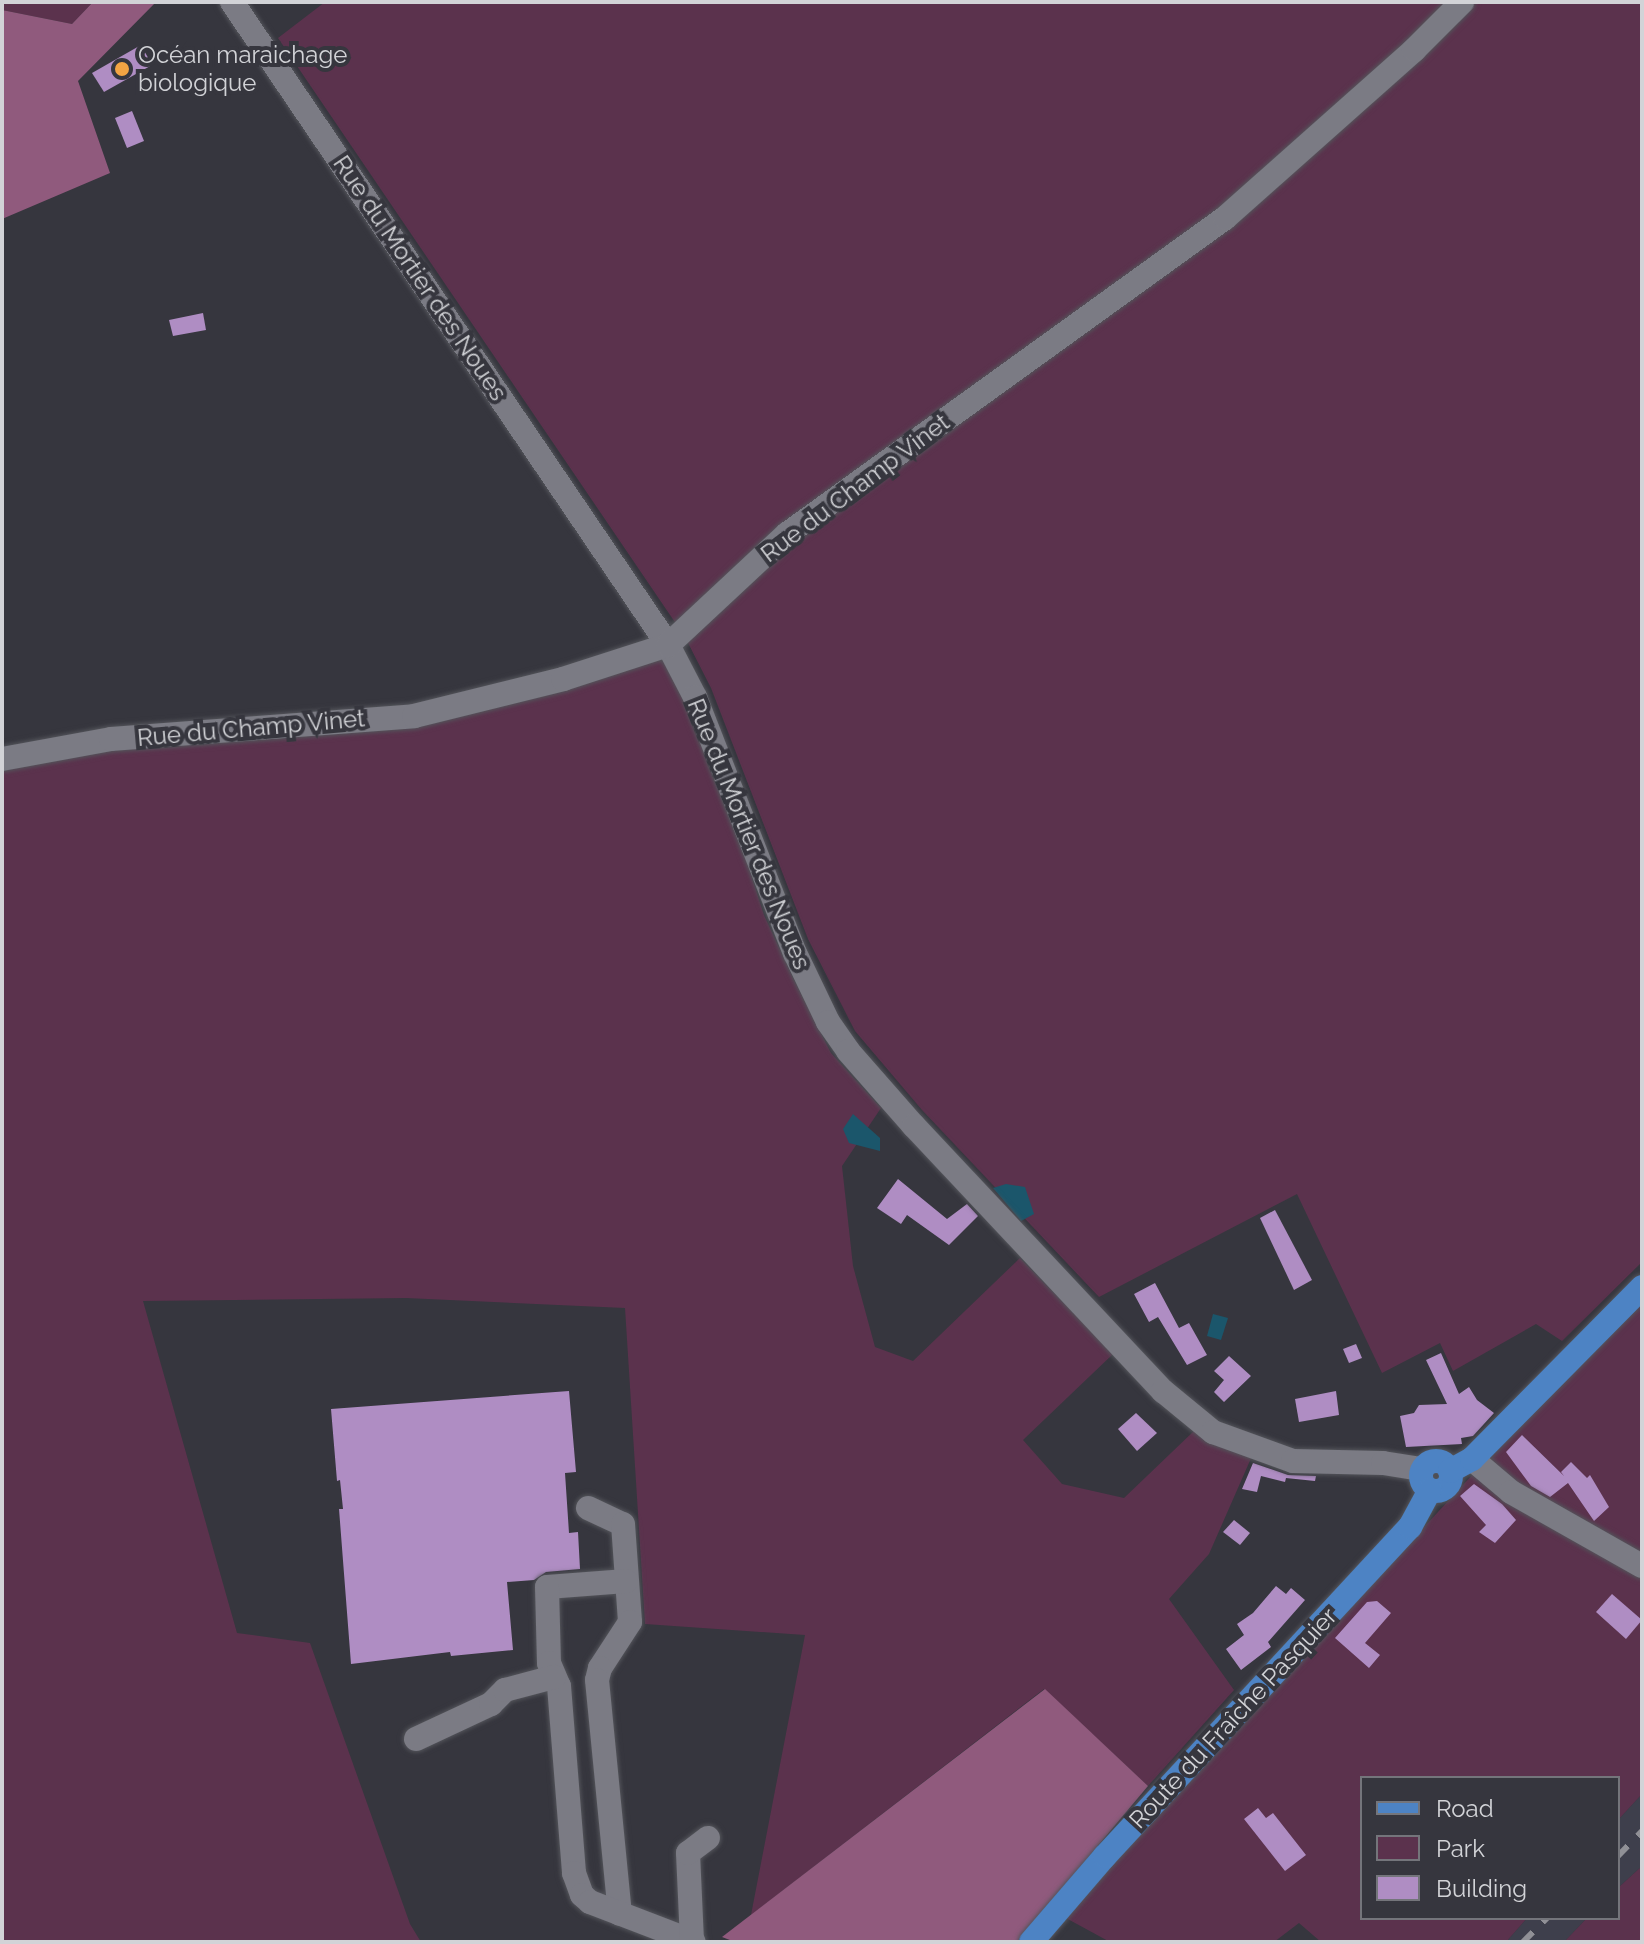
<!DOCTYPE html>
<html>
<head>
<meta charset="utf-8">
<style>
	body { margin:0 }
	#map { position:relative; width:1644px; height:1944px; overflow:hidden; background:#36363e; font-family:Raleway,sans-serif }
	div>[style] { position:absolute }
	.built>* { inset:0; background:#3e3f4c }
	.green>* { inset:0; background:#5b324d }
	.forest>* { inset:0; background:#905a7d }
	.water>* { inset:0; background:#1b566b }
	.building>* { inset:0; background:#af8dc3 }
	.roads { filter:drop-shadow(0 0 2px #53545a) drop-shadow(0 0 2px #53545a) }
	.minor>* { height:24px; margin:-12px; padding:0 12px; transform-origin:12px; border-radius:12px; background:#7b7b84 }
	.major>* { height:24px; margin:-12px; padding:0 12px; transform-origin:12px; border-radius:12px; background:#4d83c4 }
	.major>.ring { margin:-12px; padding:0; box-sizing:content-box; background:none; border:24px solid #4d83c4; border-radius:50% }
	.rail>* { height:6px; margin-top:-3px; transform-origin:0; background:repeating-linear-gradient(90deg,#909096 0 14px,transparent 0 28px) }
	.dots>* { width:22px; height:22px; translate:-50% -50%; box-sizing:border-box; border:4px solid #36363e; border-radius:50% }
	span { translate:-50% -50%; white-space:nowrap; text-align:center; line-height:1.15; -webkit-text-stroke:8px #36363e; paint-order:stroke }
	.poi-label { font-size:24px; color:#d2d3d7 }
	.left { translate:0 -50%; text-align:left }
	.street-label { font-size:24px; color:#d2d3d7 }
	.frame { position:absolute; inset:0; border:4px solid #d2d3d7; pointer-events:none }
	.legend { position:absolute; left:1360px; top:1776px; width:260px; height:144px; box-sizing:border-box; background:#36363e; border:2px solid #74757b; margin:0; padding:10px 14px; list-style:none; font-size:24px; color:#d2d3d7 }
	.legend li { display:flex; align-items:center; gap:16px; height:40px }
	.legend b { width:40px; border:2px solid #74757b }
</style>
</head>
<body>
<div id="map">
	<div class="built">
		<div style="clip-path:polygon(1642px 1794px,1642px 1866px,1618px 1888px,1618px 1820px)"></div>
		<div style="clip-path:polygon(1527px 1918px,1587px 1918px,1564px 1942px,1506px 1942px)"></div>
	</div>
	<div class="green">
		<div style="clip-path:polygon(2px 2px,93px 2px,72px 24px,2px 10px)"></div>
		<div style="clip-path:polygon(325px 2px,1642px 2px,1642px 1262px,1562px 1341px,1536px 1324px,1453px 1371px,1440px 1343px,1382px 1373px,1297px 1194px,1099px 1297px,922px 1110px,855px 1031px,808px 939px,711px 688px,685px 637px,278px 38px)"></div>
		<div style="clip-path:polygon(663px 659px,686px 702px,733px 819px,764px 915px,794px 980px,831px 1053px,881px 1108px,842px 1166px,853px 1266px,875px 1347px,913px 1361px,1020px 1258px,1113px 1354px,1023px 1440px,1062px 1484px,1124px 1498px,1195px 1430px,1252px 1456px,1209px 1554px,1169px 1599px,1234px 1690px,1148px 1786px,1044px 1689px,751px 1915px,805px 1635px,645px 1624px,625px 1308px,406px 1298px,143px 1301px,237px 1633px,310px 1643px,410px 1924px,421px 1942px,2px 1942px,2px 759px,414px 716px)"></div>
		<div style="clip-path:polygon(1642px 1291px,1642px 1794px,1618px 1820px,1618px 1778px,1362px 1778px,1362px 1918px,1527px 1918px,1506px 1942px,1321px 1942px,1299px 1923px,1274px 1942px,1110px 1942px,1064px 1917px)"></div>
		<div style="clip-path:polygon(1642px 1866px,1642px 1942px,1564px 1942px,1587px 1918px,1618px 1918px,1618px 1888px)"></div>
	</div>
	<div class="forest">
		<div style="clip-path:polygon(93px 2px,156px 2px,78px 81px,110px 173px,2px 219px,2px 10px,72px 24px)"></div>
		<div style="clip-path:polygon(1045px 1689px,1148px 1786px,1017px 1942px,735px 1942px,722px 1937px)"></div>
	</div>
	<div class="water">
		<div style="clip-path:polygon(853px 1114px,880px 1138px,880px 1151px,849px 1143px,843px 1129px)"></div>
		<div style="clip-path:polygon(1006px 1184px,1025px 1187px,1034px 1214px,1021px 1221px,993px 1188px)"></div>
		<div style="clip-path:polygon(1213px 1314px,1228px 1318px,1221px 1340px,1207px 1336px)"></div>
	</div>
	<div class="building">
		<div style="clip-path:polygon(141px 45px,152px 65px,104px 92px,92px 73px)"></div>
		<div style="clip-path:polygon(132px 111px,144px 141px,127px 148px,115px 118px)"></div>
		<div style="clip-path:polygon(203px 313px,206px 330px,173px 336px,169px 320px)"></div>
		<div style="clip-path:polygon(898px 1179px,947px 1219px,967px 1204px,978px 1216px,949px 1245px,907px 1215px,901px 1224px,877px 1208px)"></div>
		<div style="clip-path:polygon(1275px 1210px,1312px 1280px,1294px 1290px,1260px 1218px)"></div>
		<div style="clip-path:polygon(1155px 1283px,1179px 1328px,1189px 1323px,1207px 1355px,1187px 1365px,1158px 1317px,1149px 1322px,1134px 1294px)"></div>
		<div style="clip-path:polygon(1356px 1344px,1362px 1358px,1349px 1363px,1343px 1349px)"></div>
		<div style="clip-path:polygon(1441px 1353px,1459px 1394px,1469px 1387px,1477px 1400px,1494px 1413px,1473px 1436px,1461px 1438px,1462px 1444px,1406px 1447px,1400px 1416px,1414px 1413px,1419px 1405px,1447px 1404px,1426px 1360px)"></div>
		<div style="clip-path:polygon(1229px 1356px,1251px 1376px,1224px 1402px,1214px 1392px,1224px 1380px,1214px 1371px)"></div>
		<div style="clip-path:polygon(569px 1391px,576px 1472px,565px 1473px,569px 1533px,578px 1532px,580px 1569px,546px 1572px,534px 1580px,507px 1582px,513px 1650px,451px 1656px,450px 1652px,351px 1664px,339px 1509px,343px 1509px,340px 1480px,337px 1481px,331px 1409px)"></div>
		<div style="clip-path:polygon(1336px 1391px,1339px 1415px,1299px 1422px,1295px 1399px)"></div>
		<div style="clip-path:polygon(1136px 1413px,1157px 1433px,1137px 1451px,1118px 1429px)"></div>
		<div style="clip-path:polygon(1522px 1435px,1564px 1476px,1561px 1472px,1571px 1462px,1587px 1478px,1590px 1475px,1609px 1507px,1594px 1521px,1568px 1483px,1550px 1497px,1531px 1486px,1506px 1452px)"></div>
		<div style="clip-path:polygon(1253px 1463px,1288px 1475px,1316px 1476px,1315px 1481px,1286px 1478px,1285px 1482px,1261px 1476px,1257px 1492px,1242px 1489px)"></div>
		<div style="clip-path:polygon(1474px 1484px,1502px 1504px,1516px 1520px,1495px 1543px,1479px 1532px,1486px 1525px,1460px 1496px)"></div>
		<div style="clip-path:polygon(1234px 1520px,1250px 1533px,1240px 1545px,1223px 1532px)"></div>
		<div style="clip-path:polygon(1276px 1586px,1286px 1594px,1291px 1588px,1305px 1600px,1268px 1642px,1271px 1647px,1241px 1670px,1226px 1649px,1244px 1635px,1237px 1624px,1253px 1613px)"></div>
		<div style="clip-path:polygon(1612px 1594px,1642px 1620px,1626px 1639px,1596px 1612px)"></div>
		<div style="clip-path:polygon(1377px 1601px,1391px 1613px,1365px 1643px,1380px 1655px,1369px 1668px,1335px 1638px,1367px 1602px)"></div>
		<div style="clip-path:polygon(1258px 1808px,1266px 1818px,1273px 1813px,1306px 1855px,1285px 1871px,1244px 1819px)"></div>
	</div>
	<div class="roads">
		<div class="minor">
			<div style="left:232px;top:2px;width:777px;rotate:55.86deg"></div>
			<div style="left:668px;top:645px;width:59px;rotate:62.6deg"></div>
			<div style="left:695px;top:697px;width:275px;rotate:68.7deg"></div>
			<div style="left:795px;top:953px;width:76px;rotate:64.4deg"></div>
			<div style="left:828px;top:1022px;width:35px;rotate:55deg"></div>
			<div style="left:848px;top:1051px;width:100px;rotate:48.7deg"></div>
			<div style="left:914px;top:1126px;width:364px;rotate:46.8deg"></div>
			<div style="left:1163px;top:1391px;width:65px;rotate:39.4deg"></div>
			<div style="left:1213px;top:1432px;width:85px;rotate:19.9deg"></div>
			<div style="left:1293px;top:1461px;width:90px;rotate:1.3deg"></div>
			<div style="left:1383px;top:1463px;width:39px;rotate:9deg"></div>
			<div style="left:2px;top:759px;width:111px;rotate:-10.4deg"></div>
			<div style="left:111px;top:739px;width:304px;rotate:-4.3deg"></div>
			<div style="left:414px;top:716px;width:154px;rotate:-13.9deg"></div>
			<div style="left:563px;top:679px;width:110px;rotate:-17.9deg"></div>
			<div style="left:668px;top:645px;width:163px;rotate:-43deg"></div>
			<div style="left:787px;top:534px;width:540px;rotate:-35.81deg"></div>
			<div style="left:1225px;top:218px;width:253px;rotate:-41.6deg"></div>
			<div style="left:1414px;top:50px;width:68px;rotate:-45deg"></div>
			<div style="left:1472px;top:1459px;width:51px;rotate:40.2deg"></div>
			<div style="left:1511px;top:1492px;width:150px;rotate:29.5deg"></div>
			<div style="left:588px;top:1508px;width:38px;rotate:25deg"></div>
			<div style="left:623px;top:1524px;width:98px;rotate:85.9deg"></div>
			<div style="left:630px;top:1622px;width:55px;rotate:123.1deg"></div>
			<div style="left:600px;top:1668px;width:12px;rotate:104deg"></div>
			<div style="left:597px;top:1680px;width:235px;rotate:84.4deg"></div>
			<div style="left:626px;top:1581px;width:79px;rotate:175.7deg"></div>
			<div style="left:547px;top:1587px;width:76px;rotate:88.5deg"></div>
			<div style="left:549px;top:1663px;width:25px;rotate:67deg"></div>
			<div style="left:559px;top:1686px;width:188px;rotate:85.4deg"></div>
			<div style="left:574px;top:1873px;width:23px;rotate:70deg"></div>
			<div style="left:582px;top:1895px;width:11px;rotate:41deg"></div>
			<div style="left:590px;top:1902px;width:111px;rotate:21deg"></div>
			<div style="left:416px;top:1739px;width:83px;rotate:-25deg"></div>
			<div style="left:491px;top:1704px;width:20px;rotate:-45deg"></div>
			<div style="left:505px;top:1690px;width:51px;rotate:-14.9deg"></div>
			<div style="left:692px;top:1941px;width:88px;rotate:-92.6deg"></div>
			<div style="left:688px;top:1853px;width:25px;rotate:-37deg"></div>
		</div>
		<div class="major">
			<div class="ring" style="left:1421px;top:1461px;width:6px;height:6px"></div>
			<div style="left:1450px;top:1471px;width:25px;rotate:-29deg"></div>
			<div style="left:1472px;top:1459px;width:242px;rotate:-45.3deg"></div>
			<div style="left:1031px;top:1942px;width:113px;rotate:-49.3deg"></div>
			<div style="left:1105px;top:1856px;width:449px;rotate:-47.2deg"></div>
			<div style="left:1410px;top:1527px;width:42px;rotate:-61.6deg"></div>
		</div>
	</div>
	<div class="rail">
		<div style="left:1618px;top:1856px;width:35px;rotate:-46deg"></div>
		<div style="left:1523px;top:1942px;width:34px;rotate:-45deg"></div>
	</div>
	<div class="dots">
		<div style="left:122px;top:69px;background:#f3a443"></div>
	</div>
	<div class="poi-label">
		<span class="left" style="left:138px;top:69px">Océan maraichage<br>biologique</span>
	</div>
	<div class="street-label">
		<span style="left:420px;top:278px;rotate:56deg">Rue du Mortier des Noues</span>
		<span style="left:855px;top:488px;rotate:-37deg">Rue du Champ Vinet</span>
		<span style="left:251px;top:728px;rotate:-5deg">Rue du Champ Vinet</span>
		<span style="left:749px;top:834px;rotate:68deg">Rue du Mortier des Noues</span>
		<span style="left:1233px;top:1718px;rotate:-47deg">Route du Fraîche Pasquier</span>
	</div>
	<div class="frame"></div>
	<ul class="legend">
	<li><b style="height:10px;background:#4d83c4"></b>Road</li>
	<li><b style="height:22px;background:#5b324d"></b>Park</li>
	<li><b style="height:22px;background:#af8dc3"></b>Building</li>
	</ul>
</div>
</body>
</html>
